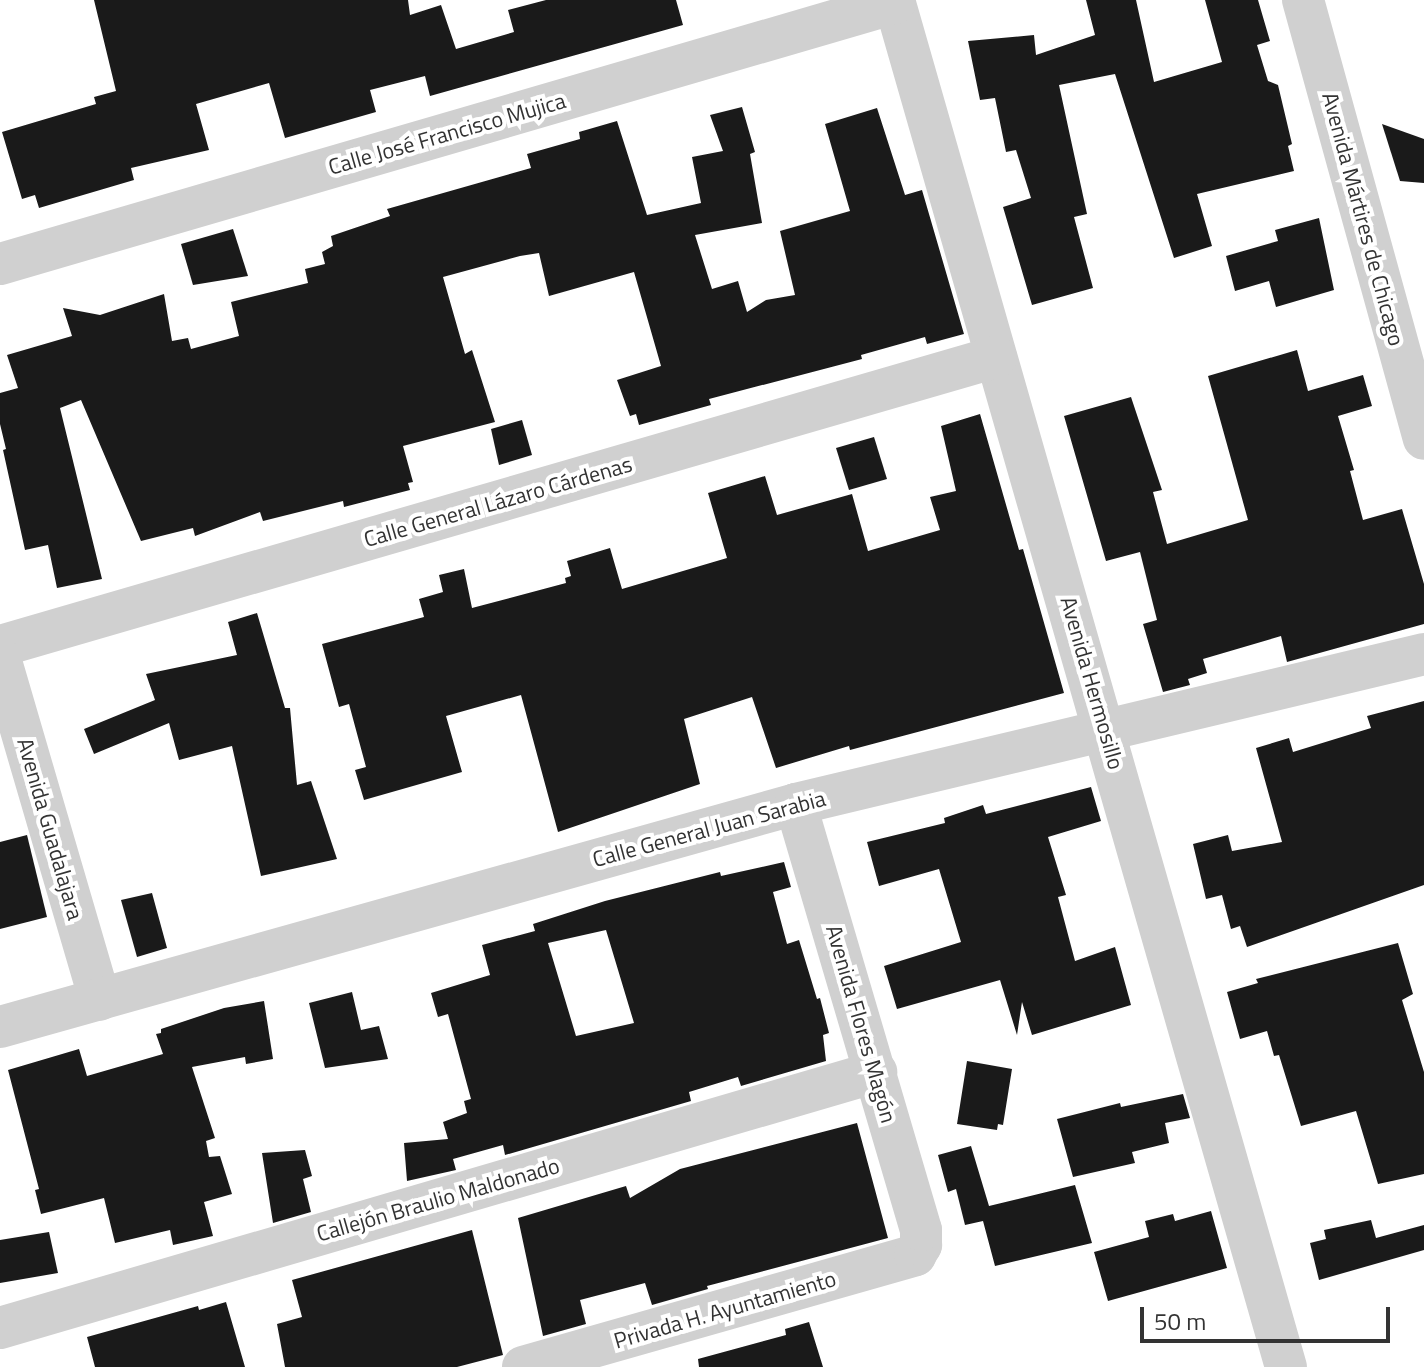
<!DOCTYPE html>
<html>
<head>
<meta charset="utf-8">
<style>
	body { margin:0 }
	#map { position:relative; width:1424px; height:1367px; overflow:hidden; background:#fff; font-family:"Titillium Web",sans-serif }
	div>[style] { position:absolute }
	.building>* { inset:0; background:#1a1a1a }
	.minor>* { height:42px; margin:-21px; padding:0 21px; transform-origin:21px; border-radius:21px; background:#d0d0d0 }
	span { translate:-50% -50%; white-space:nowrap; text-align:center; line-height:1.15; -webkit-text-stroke:8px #fff; paint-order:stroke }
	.street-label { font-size:22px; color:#333 }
	.scale { position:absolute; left:1140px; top:1307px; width:250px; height:36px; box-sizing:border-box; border:4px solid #333; border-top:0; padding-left:10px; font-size:24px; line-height:28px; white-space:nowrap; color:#333; -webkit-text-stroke:6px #fff; paint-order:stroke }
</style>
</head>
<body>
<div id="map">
	<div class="building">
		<div style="clip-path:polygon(94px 0,408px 0,410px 15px,441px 5px,456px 49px,514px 32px,508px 10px,546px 0,676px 0,683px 25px,430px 96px,425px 76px,370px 90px,376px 112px,285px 138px,269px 83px,196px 104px,209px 150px,131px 168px,134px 180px,39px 208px,35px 195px,22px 199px,2px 132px,96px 104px,94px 97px,116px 91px)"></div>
		<div style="clip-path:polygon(1086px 0,1136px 0,1154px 82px,1222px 62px,1205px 0,1258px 0,1270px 41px,1257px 45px,1268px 81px,1278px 85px,1292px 144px,1288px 146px,1294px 171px,1197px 194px,1212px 246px,1174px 258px,1115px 74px,1059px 85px,1087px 214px,1074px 217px,1093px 288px,1032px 305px,1003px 207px,1031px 198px,1016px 150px,1006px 152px,995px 98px,980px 100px,968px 41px,1034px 35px,1036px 55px,1095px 35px)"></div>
		<div style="clip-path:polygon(742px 107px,755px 152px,750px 154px,762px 223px,695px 235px,712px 289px,738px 281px,747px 312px,766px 300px,795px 295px,780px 231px,850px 211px,825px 124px,877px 108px,905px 195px,922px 190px,964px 334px,927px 344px,925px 337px,861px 355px,862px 359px,709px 399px,711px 405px,639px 425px,636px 414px,630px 416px,617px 380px,661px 366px,634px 272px,549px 296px,539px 253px,520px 256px,443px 277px,465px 354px,472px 350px,495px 422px,403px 446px,413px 482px,408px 483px,410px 490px,344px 507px,343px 501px,263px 521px,260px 512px,195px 536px,193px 528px,141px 541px,81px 400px,60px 408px,102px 579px,57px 588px,48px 545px,25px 550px,3px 450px,6px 449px,0 424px,0 393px,18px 388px,7px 355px,72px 336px,63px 308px,100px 315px,164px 294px,172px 341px,188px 338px,191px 349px,239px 336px,231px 302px,308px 283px,305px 269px,325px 264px,322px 252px,333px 246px,331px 236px,390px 216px,387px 209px,531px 168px,527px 154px,580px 139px,579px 132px,617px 121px,647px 215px,701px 203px,692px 157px,723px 151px,710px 115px)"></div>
		<div style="clip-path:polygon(1382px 124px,1424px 139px,1424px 183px,1400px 181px)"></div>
		<div style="clip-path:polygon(1319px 218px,1334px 290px,1276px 307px,1269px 281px,1235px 291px,1226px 256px,1278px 241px,1275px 230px)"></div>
		<div style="clip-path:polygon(233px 229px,248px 276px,193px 285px,181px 244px)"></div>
		<div style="clip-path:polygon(1297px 350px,1308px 391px,1363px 375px,1372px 406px,1338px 416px,1354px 470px,1350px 471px,1363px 520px,1402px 509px,1424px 584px,1424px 624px,1287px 662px,1281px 636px,1203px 659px,1207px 673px,1188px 679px,1190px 685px,1163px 692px,1143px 624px,1157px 620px,1140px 552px,1106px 561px,1064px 416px,1131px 397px,1162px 490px,1153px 492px,1167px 544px,1248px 520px,1208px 376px)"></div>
		<div style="clip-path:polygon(980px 414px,1019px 550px,1023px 549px,1064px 693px,850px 750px,849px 746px,776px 768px,752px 697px,684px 719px,700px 784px,558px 832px,521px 695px,446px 716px,462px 772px,364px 800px,355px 770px,366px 767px,349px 704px,339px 707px,322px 644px,424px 617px,419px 599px,443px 592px,439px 575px,464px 569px,472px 608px,566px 583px,565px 578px,571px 576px,567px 561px,610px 548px,622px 589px,727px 558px,708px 493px,765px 476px,777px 515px,852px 494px,868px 551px,940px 530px,930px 497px,956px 491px,941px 426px)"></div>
		<div style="clip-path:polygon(522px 420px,532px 455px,499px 465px,491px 429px)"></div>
		<div style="clip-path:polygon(874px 437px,887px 479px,849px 490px,836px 448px)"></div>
		<div style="clip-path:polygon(257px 613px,285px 708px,290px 708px,297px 785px,311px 781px,337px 859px,261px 876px,232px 746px,179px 760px,169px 723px,94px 754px,84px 729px,155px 700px,146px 674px,237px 655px,228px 622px)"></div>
		<div style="clip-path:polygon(1424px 701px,1424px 885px,1247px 947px,1240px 926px,1231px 929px,1222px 895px,1206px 899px,1193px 844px,1228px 835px,1232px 851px,1282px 842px,1256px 748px,1289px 738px,1293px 752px,1371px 728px,1367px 716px)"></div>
		<div style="clip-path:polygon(1091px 787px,1101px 821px,1048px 837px,1066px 895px,1058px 897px,1075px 961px,1115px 947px,1131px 1005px,1032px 1035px,1022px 1002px,1017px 1035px,1000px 980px,897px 1009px,884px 966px,961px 942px,939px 869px,879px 886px,867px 842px,945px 823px,944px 818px,983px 805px,986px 814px)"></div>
		<div style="clip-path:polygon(27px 835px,47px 917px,0 929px,0 842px)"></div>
		<div style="clip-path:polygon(evenodd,784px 862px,791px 887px,773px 892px,787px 944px,799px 940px,817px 999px,820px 998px,829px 1033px,823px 1035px,826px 1061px,741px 1086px,738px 1077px,689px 1092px,691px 1101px,505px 1155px,503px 1145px,453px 1159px,456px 1170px,407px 1181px,404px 1143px,448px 1139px,443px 1122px,467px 1113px,464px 1101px,471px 1099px,448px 1014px,438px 1017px,431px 993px,490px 975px,482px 945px,535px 931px,533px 924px,605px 901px,720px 872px,721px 876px,784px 862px,606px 930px,634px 1023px,576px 1036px,548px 943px,606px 930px)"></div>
		<div style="clip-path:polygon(152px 893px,167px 948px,137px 957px,121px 900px)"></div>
		<div style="clip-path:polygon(1398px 943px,1413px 994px,1402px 1000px,1424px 1072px,1424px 1174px,1378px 1184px,1356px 1111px,1301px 1126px,1279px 1055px,1274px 1056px,1267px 1031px,1240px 1039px,1227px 992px,1258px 983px,1256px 979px)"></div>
		<div style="clip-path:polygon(352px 992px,361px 1030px,379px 1026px,388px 1059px,325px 1068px,309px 1003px)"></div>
		<div style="clip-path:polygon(264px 1001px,273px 1059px,246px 1064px,245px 1057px,192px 1067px,215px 1138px,206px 1141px,209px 1157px,220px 1156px,232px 1194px,204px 1202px,213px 1236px,173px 1245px,170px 1230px,115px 1243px,104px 1198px,41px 1214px,35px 1190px,39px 1189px,8px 1070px,79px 1049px,87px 1076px,163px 1054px,156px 1034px,161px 1033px,161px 1029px,224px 1008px)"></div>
		<div style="clip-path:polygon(967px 1061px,1012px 1069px,1003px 1125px,998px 1124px,997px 1130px,957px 1124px)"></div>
		<div style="clip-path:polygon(1183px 1094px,1190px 1118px,1165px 1123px,1169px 1143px,1132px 1152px,1135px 1163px,1073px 1177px,1057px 1119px,1120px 1103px,1121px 1107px)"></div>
		<div style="clip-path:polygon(857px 1123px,888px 1238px,707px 1286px,708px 1289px,652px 1305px,645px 1283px,580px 1300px,586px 1324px,543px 1336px,518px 1218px,626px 1186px,630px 1198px,680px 1169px)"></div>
		<div style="clip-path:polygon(971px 1146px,989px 1206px,1075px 1185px,1092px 1243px,995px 1266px,983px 1221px,965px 1225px,956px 1189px,948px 1192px,938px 1155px)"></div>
		<div style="clip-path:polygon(305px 1150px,312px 1176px,303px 1179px,311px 1212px,273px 1223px,262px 1153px)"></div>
		<div style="clip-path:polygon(1211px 1211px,1227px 1268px,1108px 1301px,1094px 1252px,1149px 1237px,1145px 1221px,1173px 1214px,1175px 1221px)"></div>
		<div style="clip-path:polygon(1371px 1220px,1376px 1238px,1424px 1225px,1424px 1250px,1319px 1280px,1310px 1243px,1326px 1239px,1324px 1230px)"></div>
		<div style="clip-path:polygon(472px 1230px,503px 1355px,457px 1367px,285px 1367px,277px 1324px,302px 1317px,292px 1280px)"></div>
		<div style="clip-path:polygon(49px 1232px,58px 1273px,0 1283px,0 1240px)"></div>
		<div style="clip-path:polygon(226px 1302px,245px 1367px,95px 1367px,87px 1337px,198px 1306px,199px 1310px)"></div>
		<div style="clip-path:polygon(809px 1322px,823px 1367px,699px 1367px,698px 1359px,786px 1335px,785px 1329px)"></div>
	</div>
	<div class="minor">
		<div style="left:894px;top:0;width:1422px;rotate:74deg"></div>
		<div style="left:1303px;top:0;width:455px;rotate:74.6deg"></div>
		<div style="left:0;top:264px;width:932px;rotate:-16.26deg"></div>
		<div style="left:0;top:646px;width:1037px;rotate:-16.18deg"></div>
		<div style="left:0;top:658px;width:356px;rotate:73.7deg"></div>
		<div style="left:0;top:1027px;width:827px;rotate:-15.65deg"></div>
		<div style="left:796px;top:804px;width:646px;rotate:-13.43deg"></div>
		<div style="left:0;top:1328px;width:913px;rotate:-16.29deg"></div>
		<div style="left:523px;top:1367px;width:408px;rotate:-15.9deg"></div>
		<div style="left:915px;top:1255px;width:12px;rotate:-59deg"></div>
		<div style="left:921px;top:1245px;width:15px;rotate:-90deg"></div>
		<div style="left:921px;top:1230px;width:444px;rotate:-106.4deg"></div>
	</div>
	<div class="street-label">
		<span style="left:447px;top:134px;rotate:-16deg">Calle José Francisco Mujica</span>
		<span style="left:1363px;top:219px;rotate:75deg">Avenida Mártires de Chicago</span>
		<span style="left:498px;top:502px;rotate:-16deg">Calle General Lázaro Cárdenas</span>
		<span style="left:1092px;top:683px;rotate:74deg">Avenida Hermosillo</span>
		<span style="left:50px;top:829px;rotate:74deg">Avenida Guadalajara</span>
		<span style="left:709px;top:829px;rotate:-15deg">Calle General Juan Sarabia</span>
		<span style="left:861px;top:1024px;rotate:74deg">Avenida Flores Magón</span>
		<span style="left:438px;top:1200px;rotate:-16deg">Callejón Braulio Maldonado</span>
		<span style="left:725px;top:1310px;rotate:-16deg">Privada H. Ayuntamiento</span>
	</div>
	<div class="scale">50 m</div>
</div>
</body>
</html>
